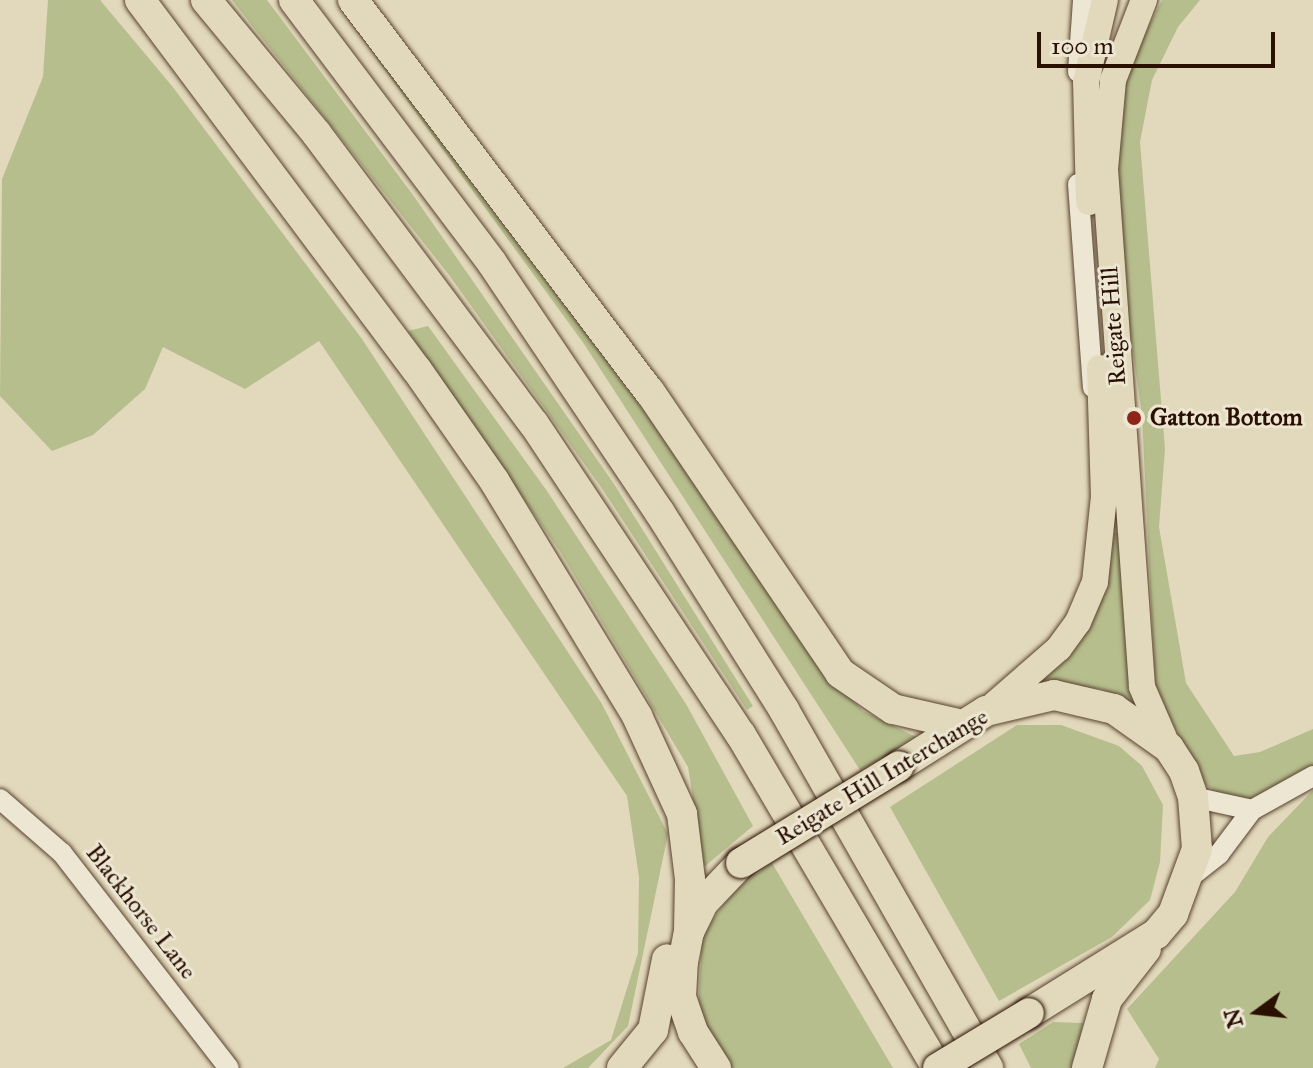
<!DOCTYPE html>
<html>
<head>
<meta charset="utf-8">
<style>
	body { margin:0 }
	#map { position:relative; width:1313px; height:1068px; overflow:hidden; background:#e2d8bb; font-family:"IM FELL Great Primer",serif }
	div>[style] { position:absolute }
	.green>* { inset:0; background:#b7be8d }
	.roads { filter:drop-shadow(0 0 2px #58422f) drop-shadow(0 0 2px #58422f) }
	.minor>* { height:20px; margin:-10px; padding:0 10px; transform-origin:10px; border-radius:10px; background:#ece6d3 }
	.major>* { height:26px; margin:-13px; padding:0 13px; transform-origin:13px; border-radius:13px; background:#e2d8bb }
	.highway>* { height:30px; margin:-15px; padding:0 15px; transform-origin:15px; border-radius:15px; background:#e2d8bb }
	.bridges { filter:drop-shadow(0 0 2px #2a1000) drop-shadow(0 0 2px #2a1000) }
	.highway-bridge>* { height:30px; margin:-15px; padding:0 15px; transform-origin:15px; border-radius:15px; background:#e2d8bb }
	.dots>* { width:22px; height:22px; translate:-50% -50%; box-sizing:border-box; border:4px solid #ece6d3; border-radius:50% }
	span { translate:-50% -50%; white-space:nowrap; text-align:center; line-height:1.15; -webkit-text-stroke:6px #ece6d3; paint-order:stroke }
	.street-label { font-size:24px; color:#2a1000 }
	.poi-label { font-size:24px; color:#2a1000; font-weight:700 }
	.left { translate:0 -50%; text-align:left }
	.north { position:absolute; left:1217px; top:972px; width:80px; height:80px; -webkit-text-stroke:6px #ece6d3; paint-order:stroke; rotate:255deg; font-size:22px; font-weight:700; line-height:32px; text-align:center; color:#2a1000 }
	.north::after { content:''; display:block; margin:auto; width:28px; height:36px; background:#2a1000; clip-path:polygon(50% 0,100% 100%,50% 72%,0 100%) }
	.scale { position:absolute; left:1037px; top:32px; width:238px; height:36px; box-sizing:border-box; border:4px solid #2a1000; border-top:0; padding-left:10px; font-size:24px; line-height:28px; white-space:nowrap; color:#2a1000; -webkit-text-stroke:6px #ece6d3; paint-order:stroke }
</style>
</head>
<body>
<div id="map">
	<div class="green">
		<div style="clip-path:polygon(48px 0,100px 0,172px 86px,362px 339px,602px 704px,668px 834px,628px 1026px,588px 1068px,563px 1068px,611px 1040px,638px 953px,639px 877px,627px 796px,319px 341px,245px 389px,163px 347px,145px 389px,93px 435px,52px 451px,0 396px,2px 179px,43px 77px)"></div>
		<div style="clip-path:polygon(232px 0,267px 0,413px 195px,614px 484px,753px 706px,747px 710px,603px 490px,449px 275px)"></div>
		<div style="clip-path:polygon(334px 0,438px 127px,595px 338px,823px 670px,863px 711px,918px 738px,860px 770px,584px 344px)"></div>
		<div style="clip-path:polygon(1162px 0,1200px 0,1178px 27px,1152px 80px,1140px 142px,1165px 449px,1159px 527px,1186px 683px,1234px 756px,1260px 752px,1313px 729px,1313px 770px,1249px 805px,1231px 802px,1200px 781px,1155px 686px,1142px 416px,1120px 257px,1117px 119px,1130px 63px)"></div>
		<div style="clip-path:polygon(428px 326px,547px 491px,686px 704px,753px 826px,704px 867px,688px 767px,561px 553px,408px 331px)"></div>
		<div style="clip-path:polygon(1114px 533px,1120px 533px,1134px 697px,1129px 704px,1101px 689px,1037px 682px,1077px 643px,1107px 590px)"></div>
		<div style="clip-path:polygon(1017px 725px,1061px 725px,1119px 746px,1142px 766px,1163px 805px,1160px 862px,1150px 900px,1112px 937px,999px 1001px,890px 807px)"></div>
		<div style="clip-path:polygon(1313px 790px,1313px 1068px,1155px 1068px,1159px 1059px,1127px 1009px,1235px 892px,1268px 837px)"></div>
		<div style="clip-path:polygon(772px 863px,893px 1068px,733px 1068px,716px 1052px,698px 1016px,702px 936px,731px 893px)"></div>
		<div style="clip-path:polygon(1053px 1022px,1083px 1023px,1076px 1068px,1031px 1068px,1019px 1044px)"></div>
	</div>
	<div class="roads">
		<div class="minor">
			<div style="left:1078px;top:72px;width:72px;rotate:-86deg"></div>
			<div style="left:1078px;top:184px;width:204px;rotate:85.8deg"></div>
			<div style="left:1193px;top:797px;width:60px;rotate:12.4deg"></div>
			<div style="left:0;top:799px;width:82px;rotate:41.1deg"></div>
			<div style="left:62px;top:853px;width:272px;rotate:52.2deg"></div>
			<div style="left:1190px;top:877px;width:37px;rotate:-38deg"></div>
			<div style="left:1219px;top:854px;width:55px;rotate:-53.1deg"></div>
			<div style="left:1252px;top:810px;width:70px;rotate:-29.1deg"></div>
		</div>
		<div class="major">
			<div style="left:1144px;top:0;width:86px;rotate:111.2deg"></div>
			<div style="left:1113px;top:80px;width:89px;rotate:95.1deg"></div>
			<div style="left:1105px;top:169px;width:519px;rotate:85.91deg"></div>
			<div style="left:1142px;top:687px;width:65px;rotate:66.6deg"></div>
			<div style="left:1089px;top:202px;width:120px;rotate:-91.4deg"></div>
			<div style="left:1086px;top:82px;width:84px;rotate:-77deg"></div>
			<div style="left:988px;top:710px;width:94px;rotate:-41.1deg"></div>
			<div style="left:1059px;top:648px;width:32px;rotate:-54deg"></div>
			<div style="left:1078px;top:622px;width:43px;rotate:-67deg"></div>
			<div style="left:1095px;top:582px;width:85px;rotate:-84deg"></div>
			<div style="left:1104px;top:497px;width:129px;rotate:-91.8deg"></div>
		</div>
		<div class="highway">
			<div style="left:140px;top:0;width:462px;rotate:53.2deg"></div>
			<div style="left:417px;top:370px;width:136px;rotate:55.1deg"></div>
			<div style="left:495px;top:482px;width:274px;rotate:58.7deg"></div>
			<div style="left:637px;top:716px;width:108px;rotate:65.3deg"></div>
			<div style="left:682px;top:814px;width:65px;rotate:83deg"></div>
			<div style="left:690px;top:879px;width:53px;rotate:91.1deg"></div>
			<div style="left:206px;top:0;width:173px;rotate:50.4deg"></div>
			<div style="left:316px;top:133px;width:364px;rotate:53.2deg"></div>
			<div style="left:534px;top:424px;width:374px;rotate:56.4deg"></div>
			<div style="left:741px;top:735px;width:386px;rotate:59.5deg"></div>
			<div style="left:294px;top:0;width:329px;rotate:53deg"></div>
			<div style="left:492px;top:263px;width:301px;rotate:56.1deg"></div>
			<div style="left:660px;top:513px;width:233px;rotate:57.8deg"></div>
			<div style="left:784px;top:710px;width:412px;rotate:60.3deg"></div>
			<div style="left:353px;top:0;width:492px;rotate:52.9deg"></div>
			<div style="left:650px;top:392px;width:339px;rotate:55.9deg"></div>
			<div style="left:840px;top:673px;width:64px;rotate:34.2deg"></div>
			<div style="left:893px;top:709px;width:72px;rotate:12.9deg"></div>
			<div style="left:899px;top:766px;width:103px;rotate:-32.3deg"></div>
			<div style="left:986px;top:711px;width:70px;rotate:-13.2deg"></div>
			<div style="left:1054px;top:695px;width:62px;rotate:13.1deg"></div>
			<div style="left:1114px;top:709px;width:67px;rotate:35.3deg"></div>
			<div style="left:1169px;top:748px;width:27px;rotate:57deg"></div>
			<div style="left:1184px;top:771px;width:28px;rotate:71deg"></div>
			<div style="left:1193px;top:797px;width:52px;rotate:85.6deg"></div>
			<div style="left:1197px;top:849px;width:69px;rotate:110.3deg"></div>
			<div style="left:1173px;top:914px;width:26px;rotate:130deg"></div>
			<div style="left:1156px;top:934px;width:150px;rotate:148.1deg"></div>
			<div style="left:622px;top:1068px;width:49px;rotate:-50.8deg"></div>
			<div style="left:653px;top:1030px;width:72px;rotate:-78.8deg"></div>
			<div style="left:716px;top:1068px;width:43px;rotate:-122.6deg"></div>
			<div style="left:693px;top:1032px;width:37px;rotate:-109deg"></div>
			<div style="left:681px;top:997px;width:35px;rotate:-87deg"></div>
			<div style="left:683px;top:962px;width:31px;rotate:-79deg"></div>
			<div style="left:689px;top:932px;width:32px;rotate:-64deg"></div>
			<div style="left:703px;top:903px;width:55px;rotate:-46.5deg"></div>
			<div style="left:1087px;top:1068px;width:72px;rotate:-73.8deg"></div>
			<div style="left:1107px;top:999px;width:63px;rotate:-52deg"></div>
		</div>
	</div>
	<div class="bridges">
		<div class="highway-bridge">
			<div style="left:741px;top:863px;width:185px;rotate:-31.5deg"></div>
			<div style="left:938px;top:1068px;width:106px;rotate:-31.1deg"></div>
		</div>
	</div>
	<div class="dots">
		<div style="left:1134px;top:418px;background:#8f2418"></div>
	</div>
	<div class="street-label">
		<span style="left:1114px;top:326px;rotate:-94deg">Reigate Hill</span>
		<span style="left:882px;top:777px;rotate:-31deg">Reigate Hill Interchange</span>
		<span style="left:141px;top:912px;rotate:52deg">Blackhorse Lane</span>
	</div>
	<div class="poi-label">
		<span class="left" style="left:1150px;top:418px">Gatton Bottom</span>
	</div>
	<div class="north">N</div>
	<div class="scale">100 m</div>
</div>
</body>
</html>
